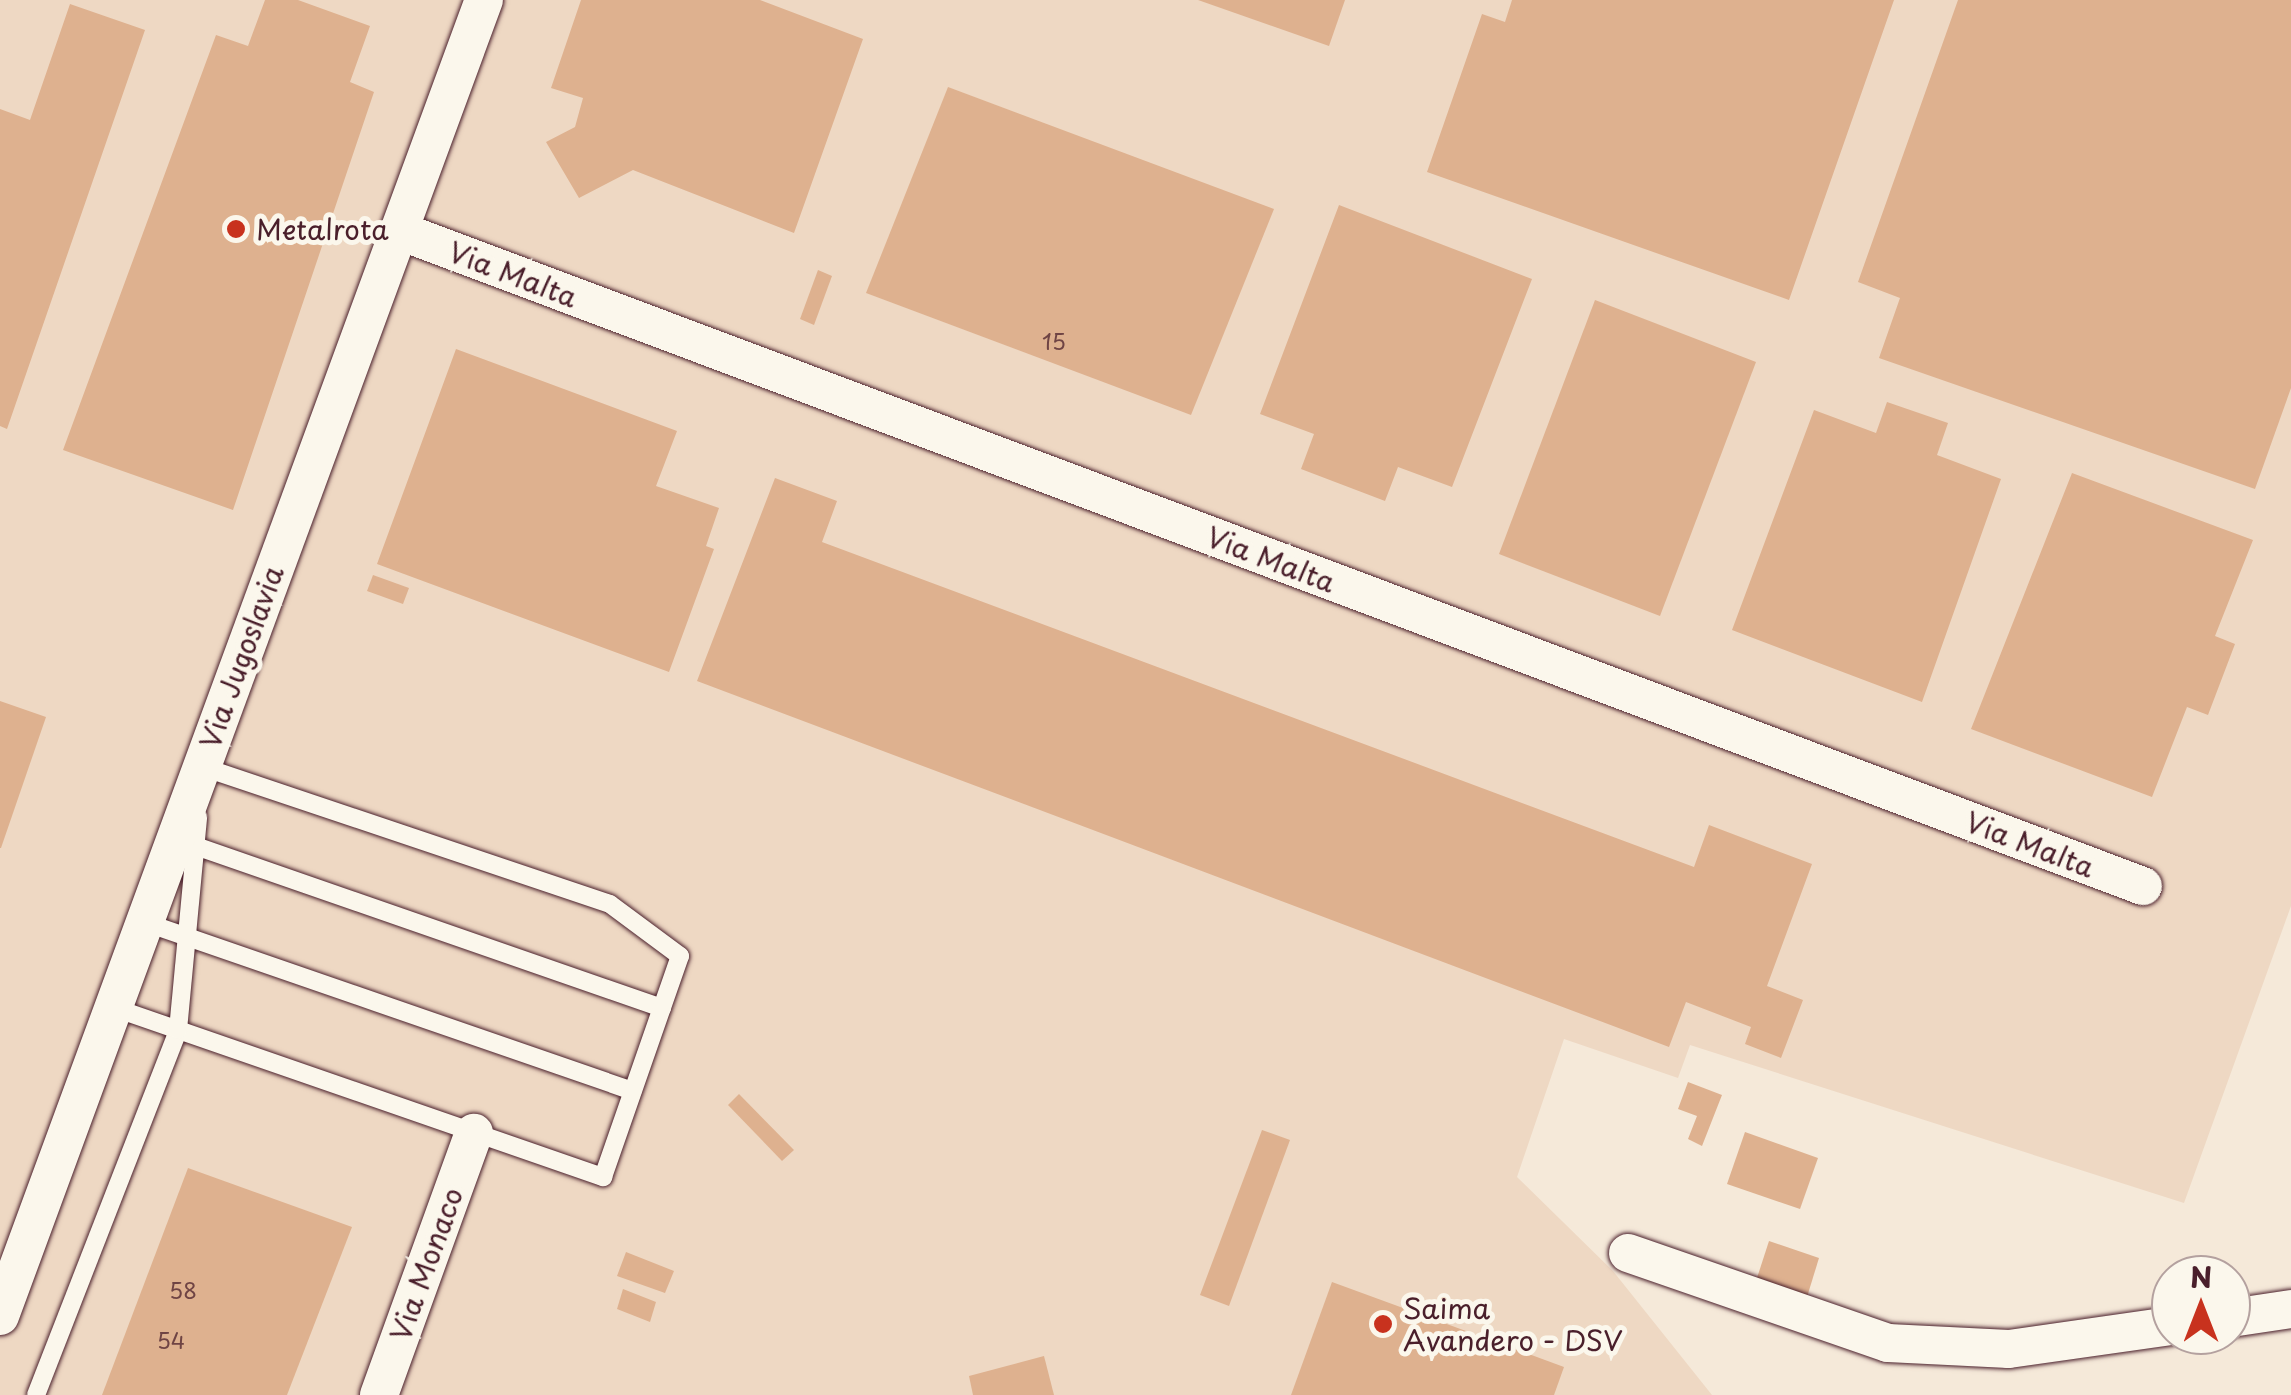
<!DOCTYPE html>
<html>
<head>
<meta charset="utf-8">
<style>
	body { margin:0 }
	#map { position:relative; width:2291px; height:1395px; overflow:hidden; background:#f5e9d9; font-family:"Playpen Sans",sans-serif }
	div>[style] { position:absolute }
	.built>* { inset:0; background:#eed8c3 }
	.building>* { inset:0; background:#deb18f }
	.roads { filter:drop-shadow(0 0 2px #4a1f2b) drop-shadow(0 0 2px #4a1f2b) }
	.service>* { height:18px; margin:-9px; padding:0 9px; transform-origin:9px; border-radius:9px; background:#fbf7ec }
	.minor>* { height:38px; margin:-19px; padding:0 19px; transform-origin:19px; border-radius:19px; background:#fbf7ec }
	.dots>* { width:28px; height:28px; translate:-50% -50%; box-sizing:border-box; border:5px solid #fbf7ec; border-radius:50% }
	span { translate:-50% -50%; white-space:nowrap; text-align:center; line-height:1.15; -webkit-text-stroke:10px #fbf7ec; paint-order:stroke }
	.number-label { font-size:22px; color:#6f4444 }
	.number-label span { -webkit-text-stroke-width:0 }
	.poi-label { font-size:28px; color:#4a1f2b }
	.left { translate:0 -50%; text-align:left }
	.street-label { font-size:28px; color:#4a1f2b }
	.north { position:absolute; left:2151px; top:1255px; width:100px; height:100px; box-sizing:border-box; background:#fbf7ec; border:2px solid #b4a19f; border-radius:50%; rotate:0deg; font-size:28px; font-weight:700; line-height:40px; text-align:center; color:#4a1f2b }
	.north::after { content:''; display:block; margin:auto; width:35px; height:45px; background:#c8321e; clip-path:polygon(50% 0,100% 100%,50% 72%,0 100%) }
</style>
</head>
<body>
<div id="map">
	<div class="built">
		<div style="clip-path:polygon(0 0,2291px 0,2291px 906px,2184px 1203px,1690px 1045px,1678px 1078px,1564px 1039px,1517px 1177px,1613px 1271px,1712px 1395px,0 1395px)"></div>
	</div>
	<div class="building">
		<div style="clip-path:polygon(265px 0,298px 0,370px 26px,350px 82px,374px 92px,233px 510px,63px 450px,216px 35px,248px 46px)"></div>
		<div style="clip-path:polygon(581px 0,760px 0,863px 39px,794px 233px,633px 170px,579px 198px,546px 142px,575px 127px,583px 98px,551px 88px)"></div>
		<div style="clip-path:polygon(1198px 0,1345px 0,1329px 46px)"></div>
		<div style="clip-path:polygon(1512px 0,1894px 0,1789px 300px,1427px 172px,1482px 14px,1505px 22px)"></div>
		<div style="clip-path:polygon(1958px 0,2291px 0,2291px 388px,2255px 489px,1879px 358px,1900px 298px,1858px 282px)"></div>
		<div style="clip-path:polygon(70px 4px,145px 30px,7px 429px,0 426px,0 109px,30px 120px)"></div>
		<div style="clip-path:polygon(948px 87px,1274px 209px,1191px 415px,866px 293px)"></div>
		<div style="clip-path:polygon(1339px 205px,1532px 279px,1452px 487px,1398px 467px,1385px 501px,1301px 469px,1314px 434px,1260px 414px)"></div>
		<div style="clip-path:polygon(818px 270px,832px 276px,814px 325px,800px 319px)"></div>
		<div style="clip-path:polygon(1595px 300px,1756px 362px,1660px 616px,1499px 554px)"></div>
		<div style="clip-path:polygon(456px 349px,677px 431px,656px 486px,719px 508px,706px 546px,714px 549px,669px 672px,377px 564px)"></div>
		<div style="clip-path:polygon(1887px 402px,1948px 423px,1937px 455px,2001px 479px,1922px 702px,1732px 630px,1814px 410px,1876px 433px)"></div>
		<div style="clip-path:polygon(2072px 473px,2253px 540px,2215px 636px,2235px 644px,2208px 715px,2187px 707px,2152px 797px,1971px 729px)"></div>
		<div style="clip-path:polygon(775px 478px,837px 501px,822px 542px,1694px 867px,1709px 825px,1812px 864px,1767px 986px,1803px 1000px,1781px 1058px,1745px 1044px,1751px 1027px,1686px 1002px,1669px 1047px,697px 681px)"></div>
		<div style="clip-path:polygon(373px 575px,409px 588px,403px 604px,367px 591px)"></div>
		<div style="clip-path:polygon(0 701px,46px 717px,1px 848px,0 848px)"></div>
		<div style="clip-path:polygon(1688px 1082px,1722px 1095px,1702px 1146px,1688px 1139px,1697px 1116px,1678px 1109px)"></div>
		<div style="clip-path:polygon(739px 1094px,794px 1150px,782px 1161px,728px 1105px)"></div>
		<div style="clip-path:polygon(1262px 1130px,1290px 1140px,1229px 1306px,1200px 1295px)"></div>
		<div style="clip-path:polygon(1745px 1132px,1818px 1158px,1800px 1209px,1727px 1184px)"></div>
		<div style="clip-path:polygon(188px 1168px,352px 1227px,287px 1395px,102px 1395px)"></div>
		<div style="clip-path:polygon(1769px 1241px,1819px 1258px,1807px 1297px,1756px 1281px)"></div>
		<div style="clip-path:polygon(626px 1252px,674px 1271px,665px 1293px,617px 1276px)"></div>
		<div style="clip-path:polygon(1332px 1282px,1564px 1367px,1554px 1395px,1291px 1395px)"></div>
		<div style="clip-path:polygon(623px 1289px,656px 1302px,650px 1322px,617px 1309px)"></div>
		<div style="clip-path:polygon(1044px 1356px,1054px 1395px,973px 1395px,969px 1376px)"></div>
	</div>
	<div class="roads">
		<div class="service">
			<div style="left:184px;top:842px;width:506px;rotate:19.15deg"></div>
			<div style="left:144px;top:922px;width:517px;rotate:19.07deg"></div>
			<div style="left:112px;top:1007px;width:520px;rotate:19.1deg"></div>
			<div style="left:603px;top:1177px;width:234px;rotate:-70.8deg"></div>
			<div style="left:680px;top:956px;width:87px;rotate:-143.4deg"></div>
			<div style="left:610px;top:904px;width:430px;rotate:-161.4deg"></div>
			<div style="left:36px;top:1395px;width:392px;rotate:-68.7deg"></div>
			<div style="left:178px;top:1030px;width:214px;rotate:-84.6deg"></div>
		</div>
		<div class="minor">
			<div style="left:400px;top:231px;width:1862px;rotate:20.6deg"></div>
			<div style="left:1628px;top:1253px;width:275px;rotate:19.1deg"></div>
			<div style="left:1888px;top:1343px;width:121px;rotate:2.8deg"></div>
			<div style="left:2009px;top:1349px;width:164px;rotate:-8.1deg"></div>
			<div style="left:0;top:1316px;width:1402px;rotate:-69.81deg"></div>
			<div style="left:2231px;top:1318px;width:61px;rotate:-8.5deg"></div>
			<div style="left:379px;top:1395px;width:279px;rotate:-70.1deg"></div>
		</div>
	</div>
	<div class="dots">
		<div style="left:236px;top:229px;background:#c8321e"></div>
		<div style="left:1383px;top:1324px;background:#c8321e"></div>
	</div>
	<div class="number-label">
		<span style="left:1054px;top:341px">15</span>
		<span style="left:183px;top:1290px">58</span>
		<span style="left:171px;top:1340px">54</span>
	</div>
	<div class="poi-label">
		<span class="left" style="left:256px;top:229px">Metalrota</span>
		<span class="left" style="left:1403px;top:1324px">Saima<br>Avandero - DSV</span>
	</div>
	<div class="street-label">
		<span style="left:513px;top:274px;rotate:21deg">Via Malta</span>
		<span style="left:1271px;top:559px;rotate:21deg">Via Malta</span>
		<span style="left:241px;top:657px;rotate:-70deg">Via Jugoslavia</span>
		<span style="left:2030px;top:844px;rotate:21deg">Via Malta</span>
		<span style="left:426px;top:1264px;rotate:-70deg">Via Monaco</span>
	</div>
	<div class="north">N</div>
</div>
</body>
</html>
